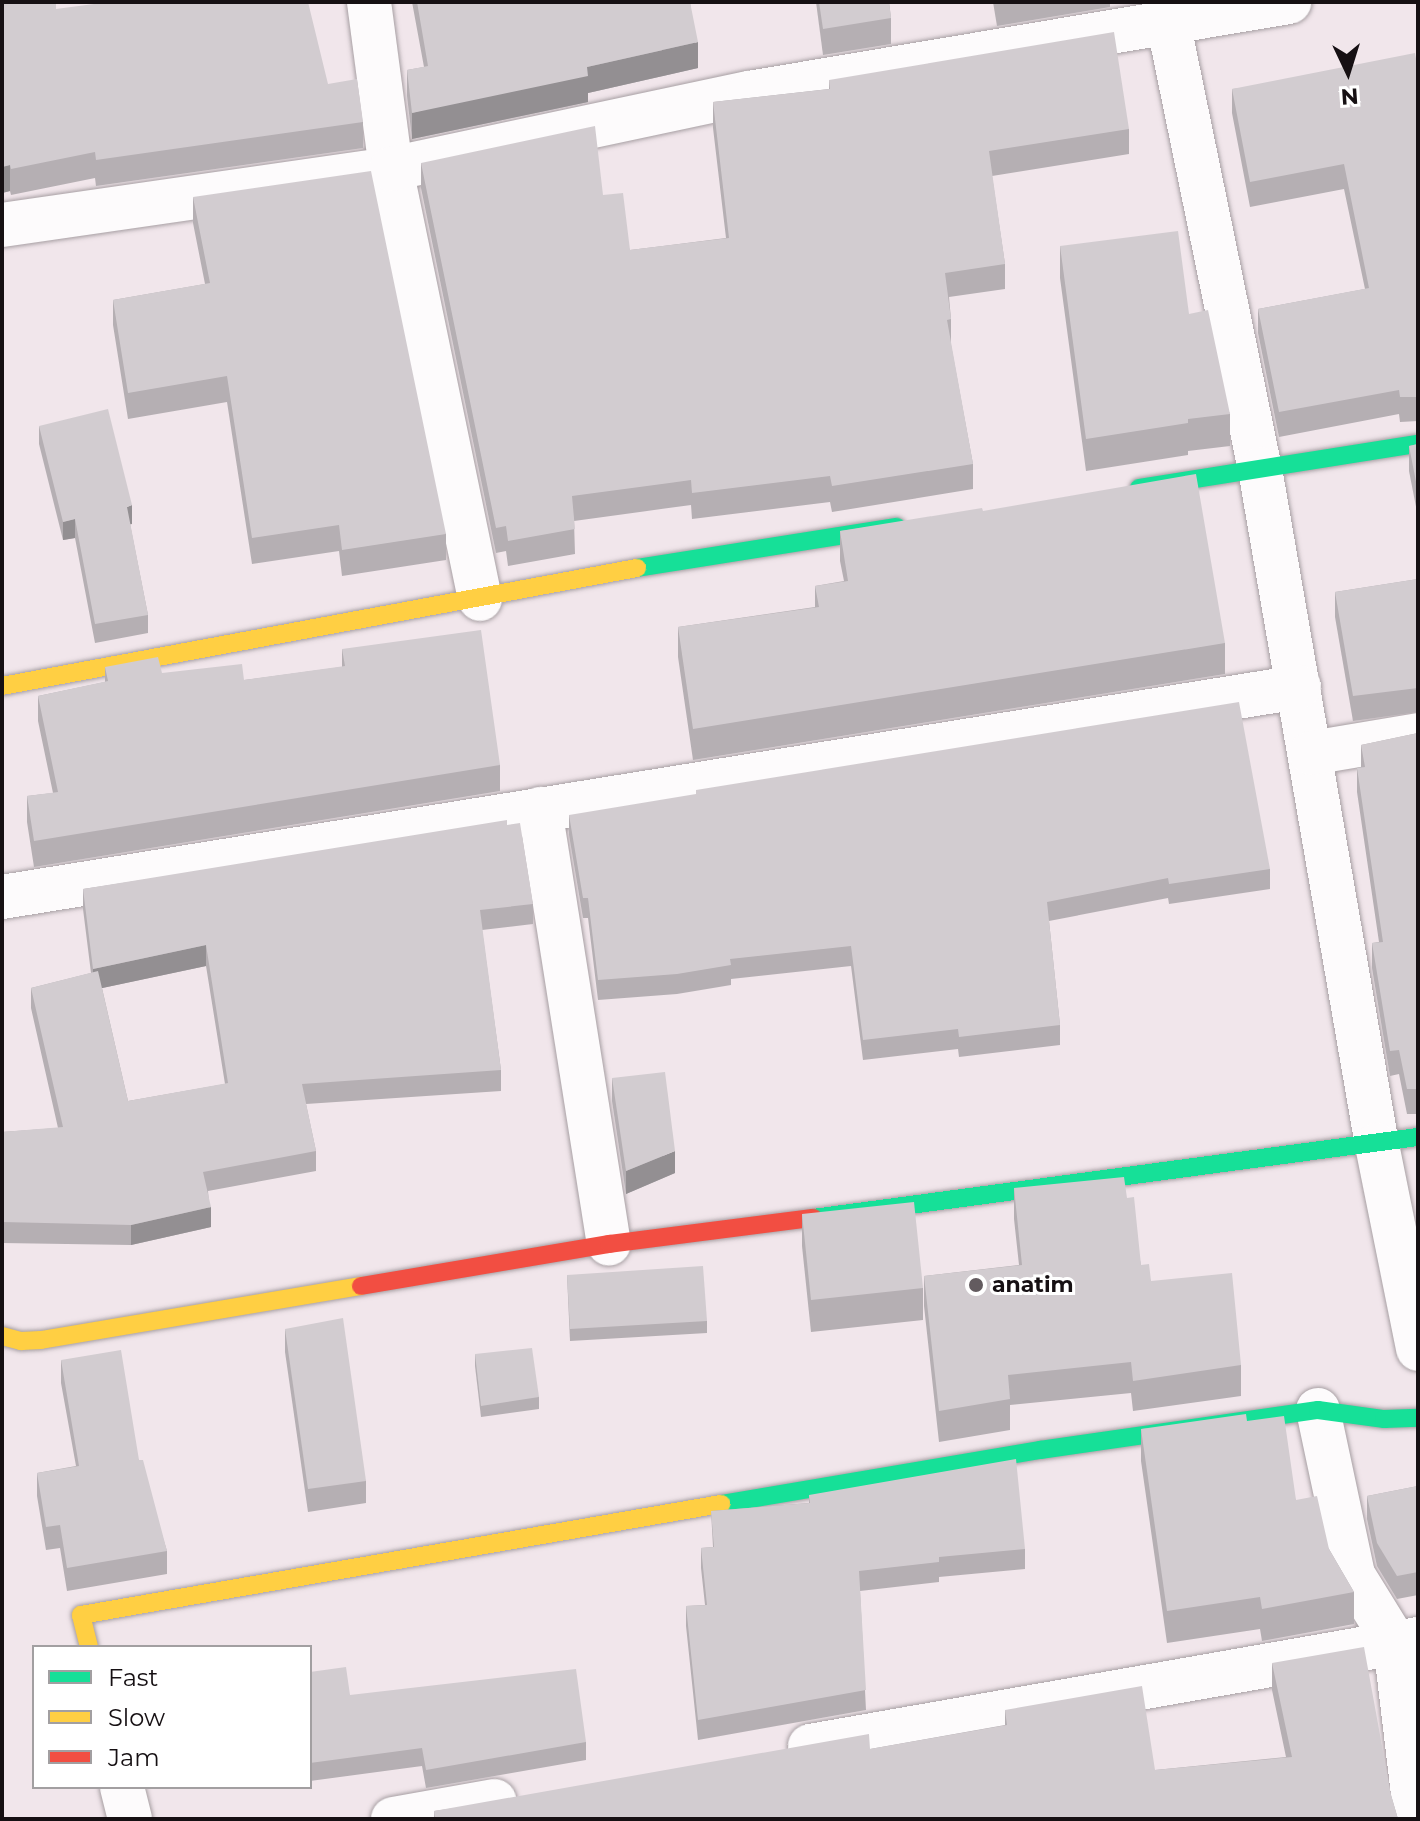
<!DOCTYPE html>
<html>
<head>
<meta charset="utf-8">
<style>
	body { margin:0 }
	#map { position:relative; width:1420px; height:1821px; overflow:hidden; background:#f1e6eb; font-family:Montserrat,sans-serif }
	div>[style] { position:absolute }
	.roads { filter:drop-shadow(0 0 2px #a79fa3) drop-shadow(0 0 2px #a79fa3) }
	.street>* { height:44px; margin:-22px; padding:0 22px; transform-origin:22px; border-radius:22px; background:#fdfbfc }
	.fast>* { height:18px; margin:-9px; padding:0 9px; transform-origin:9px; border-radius:9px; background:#16e098 }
	.slow>* { height:18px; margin:-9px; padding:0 9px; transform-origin:9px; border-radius:9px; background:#ffcf43 }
	.jam>* { height:18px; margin:-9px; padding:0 9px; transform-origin:9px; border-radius:9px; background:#f24e42 }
	.wall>* { inset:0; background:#b5afb3 }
	.shaded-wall>* { inset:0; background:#938f92 }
	.building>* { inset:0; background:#d2ccd0 }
	.dots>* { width:22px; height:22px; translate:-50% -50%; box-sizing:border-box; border:4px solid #fff; border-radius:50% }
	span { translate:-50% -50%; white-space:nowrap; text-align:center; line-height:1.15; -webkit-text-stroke:6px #fff; paint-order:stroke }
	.poi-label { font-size:22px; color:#161013; font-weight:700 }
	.left { translate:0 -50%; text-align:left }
	.frame { position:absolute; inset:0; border:4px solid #161013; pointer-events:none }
	.legend { position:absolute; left:32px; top:1645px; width:280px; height:144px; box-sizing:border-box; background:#fff; border:2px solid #a29fa1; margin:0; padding:10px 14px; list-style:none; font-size:24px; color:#161013 }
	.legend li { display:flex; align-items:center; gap:16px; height:40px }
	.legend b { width:40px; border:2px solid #a29fa1 }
	.north { position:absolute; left:1308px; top:32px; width:80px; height:80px; -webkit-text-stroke:6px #fff; paint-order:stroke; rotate:176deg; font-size:22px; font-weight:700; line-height:32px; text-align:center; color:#161013 }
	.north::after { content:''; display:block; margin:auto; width:28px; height:36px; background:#161013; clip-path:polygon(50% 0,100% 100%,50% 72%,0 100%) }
</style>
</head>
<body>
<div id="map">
	<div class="roads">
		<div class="street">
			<div style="left:369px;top:2px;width:168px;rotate:82.5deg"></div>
			<div style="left:391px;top:169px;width:439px;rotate:78.3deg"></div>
			<div style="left:1164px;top:2px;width:477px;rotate:78.4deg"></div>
			<div style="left:1260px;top:469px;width:686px;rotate:80.18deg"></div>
			<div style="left:1377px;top:1145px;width:208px;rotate:78.6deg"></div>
			<div style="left:2px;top:225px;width:393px;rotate:-8.2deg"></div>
			<div style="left:391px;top:169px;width:366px;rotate:-12deg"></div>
			<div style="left:749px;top:93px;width:548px;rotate:-9.57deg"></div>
			<div style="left:1311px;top:753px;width:109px;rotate:-9.5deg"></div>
			<div style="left:540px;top:809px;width:440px;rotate:81deg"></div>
			<div style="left:2px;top:897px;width:1314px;rotate:-9.2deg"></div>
			<div style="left:1318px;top:1410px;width:169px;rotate:78deg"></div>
			<div style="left:1353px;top:1575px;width:80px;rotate:58.3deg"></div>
			<div style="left:1395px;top:1643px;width:177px;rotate:83.2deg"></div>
			<div style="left:810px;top:1746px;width:617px;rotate:-9.98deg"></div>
			<div style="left:122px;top:1787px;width:33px;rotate:76deg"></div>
			<div style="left:393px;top:1819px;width:103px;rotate:-10.1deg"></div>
		</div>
		<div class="fast">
			<div style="left:1139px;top:488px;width:282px;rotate:-9deg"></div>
			<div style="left:637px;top:568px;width:263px;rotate:-9deg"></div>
			<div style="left:813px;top:1218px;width:610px;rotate:-7.63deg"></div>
			<div style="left:721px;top:1504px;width:324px;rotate:-9.6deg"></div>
			<div style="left:1040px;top:1450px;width:281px;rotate:-8.2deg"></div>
			<div style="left:1318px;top:1410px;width:67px;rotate:7.8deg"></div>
			<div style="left:1384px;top:1419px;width:34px;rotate:-2deg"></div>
		</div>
		<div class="slow">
			<div style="left:2px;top:686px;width:646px;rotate:-10.53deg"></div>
			<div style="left:2px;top:1336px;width:20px;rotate:15deg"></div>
			<div style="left:21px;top:1341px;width:20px;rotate:-3deg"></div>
			<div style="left:41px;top:1340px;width:325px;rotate:-9.6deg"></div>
			<div style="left:89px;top:1647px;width:33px;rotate:-104deg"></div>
			<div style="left:81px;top:1615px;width:650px;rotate:-9.84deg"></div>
		</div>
		<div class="jam">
			<div style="left:361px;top:1286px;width:252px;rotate:-9.6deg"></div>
			<div style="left:609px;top:1244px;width:206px;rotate:-7.3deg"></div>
		</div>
	</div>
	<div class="wall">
		<div style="clip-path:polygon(2px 2px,56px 9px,328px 84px,363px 122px,363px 148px,96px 186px,95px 178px,11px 195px,10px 191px,2px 193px)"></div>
		<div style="clip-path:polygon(412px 2px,690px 2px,698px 68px,588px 93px,588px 102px,412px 139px,407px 96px,407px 70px,424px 67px)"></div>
		<div style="clip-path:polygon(816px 2px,889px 2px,891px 18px,891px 44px,823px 55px)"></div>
		<div style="clip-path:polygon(993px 2px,1110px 2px,1110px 7px,997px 26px)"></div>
		<div style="clip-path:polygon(1418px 70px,1418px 421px,1400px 422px,1399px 414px,1279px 437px,1258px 333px,1258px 309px,1365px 289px,1344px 189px,1250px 207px,1232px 113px,1232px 89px)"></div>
		<div style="clip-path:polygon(829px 80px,1129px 129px,1129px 154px,992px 176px,1005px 264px,1005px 289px,949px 297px,951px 319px,951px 345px,973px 464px,973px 489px,832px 512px,830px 502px,692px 519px,691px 505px,574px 521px,575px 554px,508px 566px,506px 551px,496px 553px,421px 188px,421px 163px,603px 195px,630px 250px,726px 238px,713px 128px,713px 102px,829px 89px)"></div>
		<div style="clip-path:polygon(193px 197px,446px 534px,446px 560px,342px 576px,339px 551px,252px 564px,227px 402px,128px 419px,113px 325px,113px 300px,205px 284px,193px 223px)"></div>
		<div style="clip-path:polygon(1060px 246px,1189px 314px,1230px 414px,1230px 446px,1188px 451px,1188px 455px,1086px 471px,1060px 278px)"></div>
		<div style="clip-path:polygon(39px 426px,132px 524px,130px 524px,148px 615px,148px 633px,95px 643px,75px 538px,63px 540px,39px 444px)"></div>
		<div style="clip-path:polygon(1418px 444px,1418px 517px,1409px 471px,1409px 446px)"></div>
		<div style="clip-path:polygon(983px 511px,1225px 643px,1225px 674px,693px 760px,678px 657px,678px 627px,815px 607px,815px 586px,844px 581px,840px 561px,840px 531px)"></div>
		<div style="clip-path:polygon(1418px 579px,1418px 712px,1353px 721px,1335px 617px,1335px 592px)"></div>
		<div style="clip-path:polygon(342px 649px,500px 765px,500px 791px,34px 867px,27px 822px,27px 796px,53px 793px,38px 721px,38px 696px,105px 682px,105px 667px,162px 673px,244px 680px,342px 667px)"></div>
		<div style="clip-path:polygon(1418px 733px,1418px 1114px,1407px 1114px,1399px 1074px,1390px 1076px,1372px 968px,1372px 943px,1379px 942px,1357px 792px,1357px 768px,1361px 767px,1361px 745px)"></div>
		<div style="clip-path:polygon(569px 815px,1270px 869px,1270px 889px,1169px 904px,1168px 898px,1049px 921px,1060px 1025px,1060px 1045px,959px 1057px,958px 1049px,863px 1060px,851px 966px,731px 979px,731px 985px,677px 994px,598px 1000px,588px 918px,583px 918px,569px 835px)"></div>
		<div style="clip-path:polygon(evenodd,507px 825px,533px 904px,533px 924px,482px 930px,501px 1070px,501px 1091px,306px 1104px,316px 1151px,316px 1171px,208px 1191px,211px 1227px,131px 1245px,2px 1243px,2px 1132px,58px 1128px,31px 1008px,31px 988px,91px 973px,83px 909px,83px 889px,507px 825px,206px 966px,225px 1084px,128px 1101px,102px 988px,206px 966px)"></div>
		<div style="clip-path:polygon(612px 1078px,675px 1173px,626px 1194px,612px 1101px)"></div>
		<div style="clip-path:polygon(1014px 1188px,1127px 1198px,1141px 1265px,1151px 1281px,1241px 1365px,1241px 1396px,1133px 1411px,1131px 1393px,1010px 1405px,1010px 1430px,939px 1442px,924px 1306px,924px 1276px,1019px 1265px,1014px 1219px)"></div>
		<div style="clip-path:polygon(802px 1214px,923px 1288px,923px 1320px,811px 1332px,802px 1246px)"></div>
		<div style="clip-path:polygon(567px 1275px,707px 1321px,707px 1333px,570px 1341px)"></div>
		<div style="clip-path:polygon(285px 1329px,366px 1481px,366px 1503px,308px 1512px,285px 1352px)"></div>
		<div style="clip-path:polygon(475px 1354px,539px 1397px,539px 1409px,481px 1417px,475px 1366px)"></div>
		<div style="clip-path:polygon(61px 1360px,139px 1460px,167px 1551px,167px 1574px,67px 1591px,60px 1548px,46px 1550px,37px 1496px,37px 1473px,76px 1466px,61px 1383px)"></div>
		<div style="clip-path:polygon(1247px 1421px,1296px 1500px,1329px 1549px,1354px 1592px,1354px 1624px,1262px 1641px,1260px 1629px,1167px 1643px,1141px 1461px,1141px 1429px)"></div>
		<div style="clip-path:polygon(1418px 1486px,1418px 1595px,1397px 1599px,1377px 1566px,1367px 1519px,1367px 1496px)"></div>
		<div style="clip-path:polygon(809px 1495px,1025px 1549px,1025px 1569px,939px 1577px,939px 1582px,860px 1591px,866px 1710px,698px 1740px,686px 1626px,686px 1606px,705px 1605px,701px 1568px,701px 1548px,713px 1547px,711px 1511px,809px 1503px)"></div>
		<div style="clip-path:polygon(1272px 1663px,1391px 1795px,1398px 1819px,434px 1819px,434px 1811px,870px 1749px,1005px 1725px,1005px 1710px,1155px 1770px,1286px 1757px,1272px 1690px)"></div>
		<div style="clip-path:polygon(310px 1672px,350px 1695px,586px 1742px,586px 1760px,426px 1788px,422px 1766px,310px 1781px)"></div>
	</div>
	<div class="shaded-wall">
		<div style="clip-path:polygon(698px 42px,698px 68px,588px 93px,588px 102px,412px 139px,412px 113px,587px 67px)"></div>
		<div style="clip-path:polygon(10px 165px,10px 191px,2px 193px,2px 167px)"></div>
		<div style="clip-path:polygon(132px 505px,132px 524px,127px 525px,127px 507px)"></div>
		<div style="clip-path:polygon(75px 519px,75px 538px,63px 540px,63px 522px)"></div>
		<div style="clip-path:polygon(206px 945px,206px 966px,93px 990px,93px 969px)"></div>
		<div style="clip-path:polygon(675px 1151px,675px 1173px,626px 1194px,626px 1171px)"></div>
		<div style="clip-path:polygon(211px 1207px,211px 1227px,131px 1245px,131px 1225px)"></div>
	</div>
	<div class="building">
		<div style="clip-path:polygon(2px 2px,56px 2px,56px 9px,109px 2px,308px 2px,328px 84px,357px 79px,363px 122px,96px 160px,95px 152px,11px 169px,10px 165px,2px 167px)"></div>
		<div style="clip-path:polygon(417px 2px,690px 2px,698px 42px,587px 67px,588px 76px,412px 113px,407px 70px,428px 66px)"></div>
		<div style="clip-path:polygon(819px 2px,889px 2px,891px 18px,823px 29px)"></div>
		<div style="clip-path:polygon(1114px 32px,1129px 129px,989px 151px,1005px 264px,945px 273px,951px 319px,947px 320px,973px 464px,832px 486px,830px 476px,692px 493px,691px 480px,572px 496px,575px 529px,508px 541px,506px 526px,496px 528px,421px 163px,595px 126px,603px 195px,623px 193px,630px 250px,729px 238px,713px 102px,830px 89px,829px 80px)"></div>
		<div style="clip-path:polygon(1415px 53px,1418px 70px,1418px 397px,1400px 397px,1399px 390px,1279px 412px,1258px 309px,1369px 288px,1344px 164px,1250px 182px,1232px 89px)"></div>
		<div style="clip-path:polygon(371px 171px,446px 534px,342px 550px,339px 525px,252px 538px,227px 376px,128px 393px,113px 300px,210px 283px,193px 197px)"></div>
		<div style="clip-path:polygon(1178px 231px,1189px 314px,1208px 310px,1230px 414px,1188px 419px,1188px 423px,1086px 439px,1060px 246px)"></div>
		<div style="clip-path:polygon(108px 409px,132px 505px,127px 507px,148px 615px,95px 624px,75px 519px,63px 522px,39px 426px)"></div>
		<div style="clip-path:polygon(1418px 444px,1418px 492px,1409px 446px)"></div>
		<div style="clip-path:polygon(1196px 474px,1225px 643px,693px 729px,678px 627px,819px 607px,815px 586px,848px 581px,840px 531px,982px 508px,983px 511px)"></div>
		<div style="clip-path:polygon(1418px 579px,1418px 688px,1353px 696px,1335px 592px)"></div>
		<div style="clip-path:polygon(481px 630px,500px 765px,34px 841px,27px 796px,58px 792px,38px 696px,108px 681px,105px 667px,158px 657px,162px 673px,242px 664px,244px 680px,345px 666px,342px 649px)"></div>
		<div style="clip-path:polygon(1239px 702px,1270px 869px,1169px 884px,1168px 878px,1047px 902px,1060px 1025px,959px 1037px,958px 1029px,863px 1040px,851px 946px,730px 959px,731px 965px,677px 974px,598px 980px,588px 898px,583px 898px,569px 815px,696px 794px,696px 790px)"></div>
		<div style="clip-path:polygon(1418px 733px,1418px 1089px,1407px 1089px,1399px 1050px,1390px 1051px,1372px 943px,1383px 942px,1357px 768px,1365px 767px,1361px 745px)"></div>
		<div style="clip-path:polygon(507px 820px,507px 825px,520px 823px,533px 904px,480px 910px,501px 1070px,302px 1084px,316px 1151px,203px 1172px,211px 1207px,131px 1225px,2px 1222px,2px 1132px,63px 1127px,31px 988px,98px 971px,128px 1101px,228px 1083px,206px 945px,93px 969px,83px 889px)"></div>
		<div style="clip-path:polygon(665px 1072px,675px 1151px,626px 1171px,612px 1078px)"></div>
		<div style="clip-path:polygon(1124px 1177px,1127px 1198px,1134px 1197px,1141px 1265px,1149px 1264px,1151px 1281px,1232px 1273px,1241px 1365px,1133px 1381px,1131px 1362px,1008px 1375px,1010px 1399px,939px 1411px,924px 1276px,1022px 1265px,1014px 1188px)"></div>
		<div style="clip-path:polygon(914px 1202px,923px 1288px,811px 1300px,802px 1214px)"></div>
		<div style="clip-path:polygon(703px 1266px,707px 1321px,570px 1329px,567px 1275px)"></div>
		<div style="clip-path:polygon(343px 1318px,366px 1481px,308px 1489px,285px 1329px)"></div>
		<div style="clip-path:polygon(532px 1348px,539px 1397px,481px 1406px,475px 1354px)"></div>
		<div style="clip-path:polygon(121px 1350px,139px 1460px,143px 1460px,167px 1551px,67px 1568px,60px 1525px,46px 1527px,37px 1473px,79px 1466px,61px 1360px)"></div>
		<div style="clip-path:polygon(1246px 1414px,1247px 1421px,1284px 1416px,1296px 1500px,1317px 1496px,1329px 1549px,1354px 1592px,1262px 1609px,1260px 1597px,1167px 1611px,1141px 1429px)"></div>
		<div style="clip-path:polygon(1016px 1459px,1025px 1549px,939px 1557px,939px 1562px,859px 1571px,866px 1690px,698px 1720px,686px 1606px,707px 1605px,701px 1548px,714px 1547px,711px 1511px,810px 1503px,809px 1495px)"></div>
		<div style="clip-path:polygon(1418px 1486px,1418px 1572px,1397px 1576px,1377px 1543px,1367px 1496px)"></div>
		<div style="clip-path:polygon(1364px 1647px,1391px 1795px,1398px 1819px,435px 1819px,434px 1811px,869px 1734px,870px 1749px,1007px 1725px,1005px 1710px,1142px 1686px,1155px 1770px,1292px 1757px,1272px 1663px)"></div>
		<div style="clip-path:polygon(346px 1667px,350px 1695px,576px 1669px,586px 1742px,426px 1770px,422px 1748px,310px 1763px,310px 1672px)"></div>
	</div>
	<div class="dots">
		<div style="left:976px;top:1285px;background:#635b5f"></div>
	</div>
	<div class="poi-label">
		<span class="left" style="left:992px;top:1285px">anatim</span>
	</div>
	<div class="frame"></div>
	<ul class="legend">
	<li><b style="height:10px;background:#16e098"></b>Fast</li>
	<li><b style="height:10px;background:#ffcf43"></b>Slow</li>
	<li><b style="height:10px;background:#f24e42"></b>Jam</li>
	</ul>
	<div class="north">N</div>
</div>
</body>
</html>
